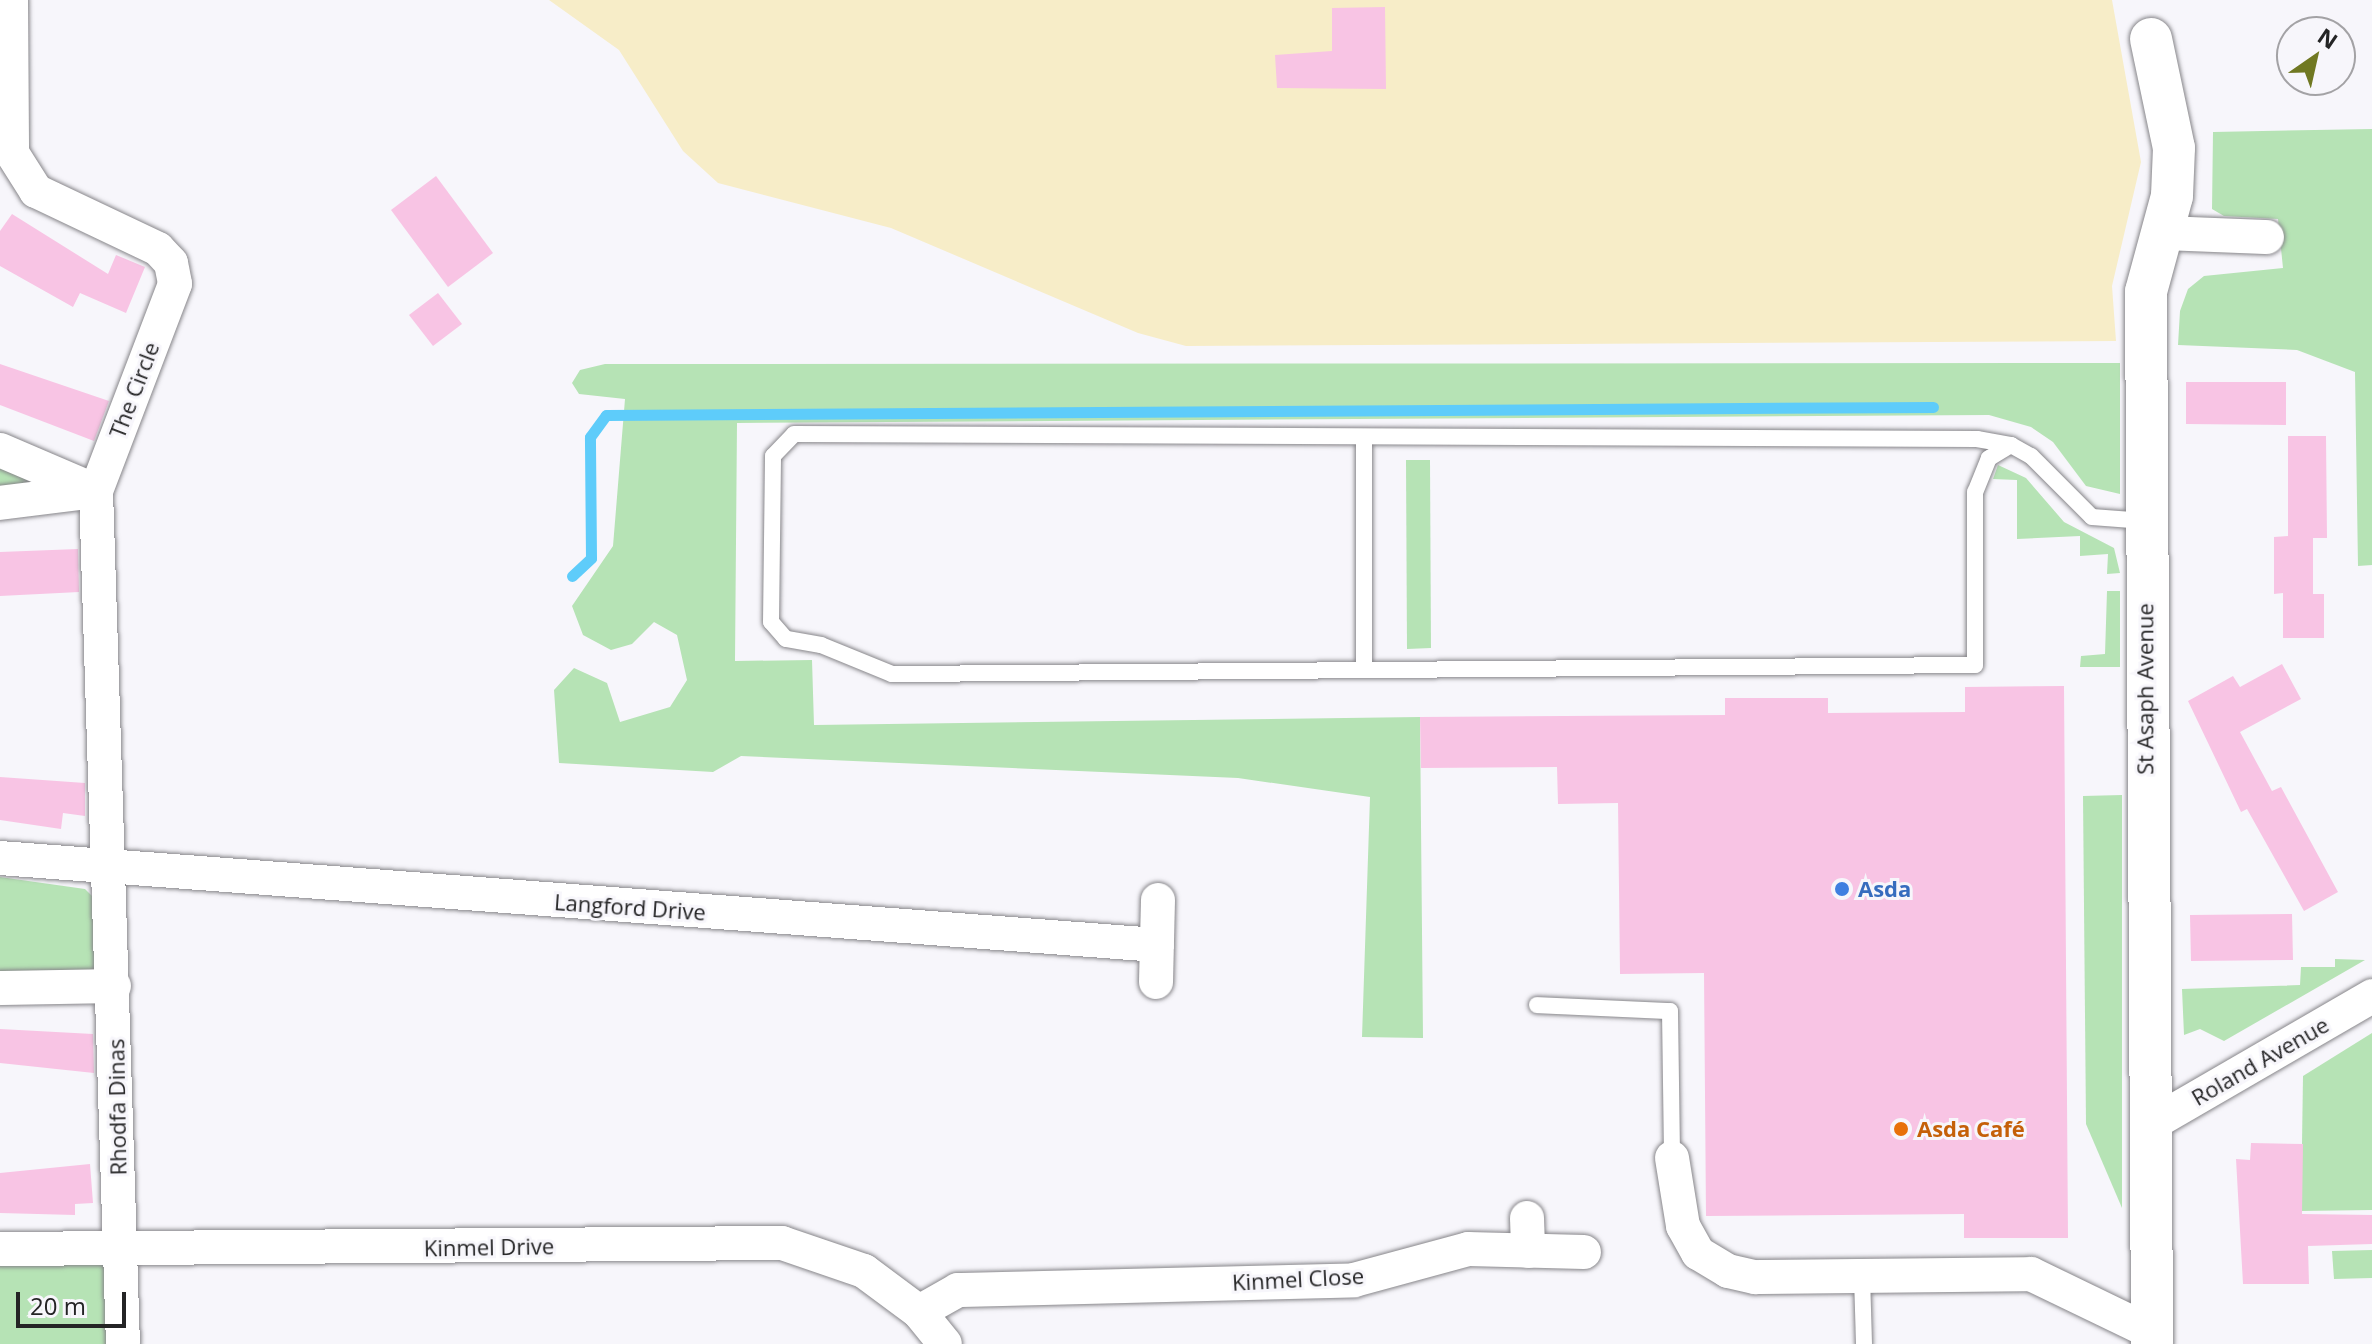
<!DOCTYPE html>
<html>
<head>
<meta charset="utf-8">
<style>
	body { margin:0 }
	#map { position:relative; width:2372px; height:1344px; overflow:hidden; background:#f7f6fb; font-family:"Open Sans",sans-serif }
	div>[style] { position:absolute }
	.green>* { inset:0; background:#b6e3b5 }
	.sand>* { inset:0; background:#f7edc8 }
	.stream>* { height:11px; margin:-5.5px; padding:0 5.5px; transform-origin:5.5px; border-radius:5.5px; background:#5eccfa }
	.building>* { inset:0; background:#f8c4e4 }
	.roads { filter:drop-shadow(0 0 2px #87868a) drop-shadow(0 0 2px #87868a) }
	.service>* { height:16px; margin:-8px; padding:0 8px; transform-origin:8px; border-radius:8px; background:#fff }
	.minor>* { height:34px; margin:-17px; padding:0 17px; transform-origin:17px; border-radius:17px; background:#fff }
	.tertiary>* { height:42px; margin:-21px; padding:0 21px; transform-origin:21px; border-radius:21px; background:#fff }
	.dots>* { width:22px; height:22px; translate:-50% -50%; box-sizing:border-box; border:4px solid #f7f6fb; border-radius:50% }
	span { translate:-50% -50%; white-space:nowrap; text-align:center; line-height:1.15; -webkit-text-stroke:6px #f7f6fb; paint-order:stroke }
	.street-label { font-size:22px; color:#242425 }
	.shop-label { font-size:22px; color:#366cbe; font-weight:700 }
	.left { translate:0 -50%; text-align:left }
	.food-label { font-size:22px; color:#c56008; font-weight:700 }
	.north { position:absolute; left:2276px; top:16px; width:80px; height:80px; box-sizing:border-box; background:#f7f6fb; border:2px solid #a3a2a5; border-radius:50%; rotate:34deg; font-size:22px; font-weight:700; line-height:32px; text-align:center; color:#242425 }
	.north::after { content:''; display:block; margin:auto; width:28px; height:36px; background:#707822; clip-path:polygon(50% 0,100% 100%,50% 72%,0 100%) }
	.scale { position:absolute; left:16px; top:1292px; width:110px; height:36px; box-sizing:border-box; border:4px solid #242425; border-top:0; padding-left:10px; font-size:24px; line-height:28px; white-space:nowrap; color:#242425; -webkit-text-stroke:6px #f7f6fb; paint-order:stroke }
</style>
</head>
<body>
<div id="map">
	<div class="green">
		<div style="clip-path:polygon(2372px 129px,2372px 565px,2358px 566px,2355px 372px,2297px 350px,2178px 345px,2180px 311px,2188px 289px,2204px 276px,2283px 268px,2278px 219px,2224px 216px,2212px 209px,2213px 132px)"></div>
		<div style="clip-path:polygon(2120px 363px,2120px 494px,2086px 486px,2053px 442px,2031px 427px,1989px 415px,737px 423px,735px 661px,812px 660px,814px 725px,1420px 717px,1423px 1038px,1362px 1037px,1370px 797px,1238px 778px,741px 756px,713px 772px,559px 763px,554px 690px,574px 668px,607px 683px,620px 722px,670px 707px,687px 680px,677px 635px,654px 622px,632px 644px,611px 650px,583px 635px,572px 606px,613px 546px,625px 399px,579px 394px,572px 383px,580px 370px,605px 364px)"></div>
		<div style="clip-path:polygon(1406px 460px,1430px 460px,1431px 648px,1407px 649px)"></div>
		<div style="clip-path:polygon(0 464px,57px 485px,0 489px)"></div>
		<div style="clip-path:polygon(1998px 465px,2026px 478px,2064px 522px,2114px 548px,2120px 573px,2107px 574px,2108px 554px,2080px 556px,2080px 536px,2017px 539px,2017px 480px,1993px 479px)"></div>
		<div style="clip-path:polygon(2107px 591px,2120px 591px,2120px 667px,2080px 667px,2081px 656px,2105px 654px)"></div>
		<div style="clip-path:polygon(2122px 795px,2122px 1208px,2086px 1124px,2083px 796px)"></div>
		<div style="clip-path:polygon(0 877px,85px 889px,98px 902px,105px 970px,0 978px)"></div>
		<div style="clip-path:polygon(2335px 959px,2365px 960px,2224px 1041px,2200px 1029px,2184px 1035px,2182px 989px,2300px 985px,2301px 967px,2335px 967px)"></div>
		<div style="clip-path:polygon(2372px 1033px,2372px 1210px,2301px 1211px,2303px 1076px)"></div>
		<div style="clip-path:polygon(2372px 1250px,2372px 1278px,2334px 1279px,2332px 1251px)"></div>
		<div style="clip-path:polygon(0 1260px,107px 1260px,113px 1344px,0 1344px)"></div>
	</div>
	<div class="sand">
		<div style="clip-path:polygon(549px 0,2112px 0,2141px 162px,2112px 286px,2116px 341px,1186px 346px,1138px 333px,891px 228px,718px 183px,683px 151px,619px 50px)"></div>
	</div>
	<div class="stream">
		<div style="left:572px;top:576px;width:26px;rotate:-43deg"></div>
		<div style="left:591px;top:558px;width:121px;rotate:-90.5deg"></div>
		<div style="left:590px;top:437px;width:27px;rotate:-54deg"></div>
		<div style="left:606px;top:415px;width:1327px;rotate:-0.35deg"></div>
	</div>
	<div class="building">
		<div style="clip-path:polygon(1385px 7px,1386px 89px,1277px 88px,1275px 55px,1332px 51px,1332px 8px)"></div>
		<div style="clip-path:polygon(436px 176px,493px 253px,448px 287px,391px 210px)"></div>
		<div style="clip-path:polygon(12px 214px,108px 274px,116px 255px,145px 267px,126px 313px,80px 293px,73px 307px,0 266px,0 231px)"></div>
		<div style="clip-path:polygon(438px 293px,462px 324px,433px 346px,409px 315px)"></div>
		<div style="clip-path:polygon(0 364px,109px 401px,94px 441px,0 405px)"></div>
		<div style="clip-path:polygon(2186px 382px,2286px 382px,2286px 425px,2186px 424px)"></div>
		<div style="clip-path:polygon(2288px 436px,2326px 436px,2327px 538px,2313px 538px,2313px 594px,2324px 594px,2324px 638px,2283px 638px,2283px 593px,2274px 594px,2274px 537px,2288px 536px)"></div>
		<div style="clip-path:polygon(78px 549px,79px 592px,0 596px,0 552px)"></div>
		<div style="clip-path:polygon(2282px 664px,2301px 699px,2240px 732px,2272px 791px,2281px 787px,2338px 892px,2304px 911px,2247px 809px,2241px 812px,2188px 701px,2233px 676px,2240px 687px)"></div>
		<div style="clip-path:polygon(2064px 686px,2068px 1238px,1964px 1238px,1964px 1214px,1706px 1216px,1704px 973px,1620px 974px,1618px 803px,1558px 804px,1557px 767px,1421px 768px,1420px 717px,1725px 715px,1725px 698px,1828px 698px,1828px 713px,1965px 712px,1965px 687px)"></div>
		<div style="clip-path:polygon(0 777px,85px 783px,85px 816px,63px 813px,61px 829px,0 820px)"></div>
		<div style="clip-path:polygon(2292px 914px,2293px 960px,2191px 961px,2190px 915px)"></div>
		<div style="clip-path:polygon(0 1029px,93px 1034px,94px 1073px,0 1063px)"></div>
		<div style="clip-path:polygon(2251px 1143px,2303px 1144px,2302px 1214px,2372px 1215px,2372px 1244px,2308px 1246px,2309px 1284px,2243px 1284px,2236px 1159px,2250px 1160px)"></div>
		<div style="clip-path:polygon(90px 1164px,93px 1203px,75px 1204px,75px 1215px,0 1213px,0 1173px)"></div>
	</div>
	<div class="roads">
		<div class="service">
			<div style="left:1364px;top:440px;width:230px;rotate:90deg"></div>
			<div style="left:2011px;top:445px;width:26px;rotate:149deg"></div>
			<div style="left:1989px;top:458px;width:37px;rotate:112deg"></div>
			<div style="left:1975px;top:492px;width:173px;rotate:90deg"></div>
			<div style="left:1975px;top:665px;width:1083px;rotate:179.52deg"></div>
			<div style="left:892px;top:674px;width:77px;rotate:-157.8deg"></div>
			<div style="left:821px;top:645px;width:36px;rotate:-170deg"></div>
			<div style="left:786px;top:639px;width:23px;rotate:-131deg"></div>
			<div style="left:771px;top:622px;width:166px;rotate:-89.3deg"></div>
			<div style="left:773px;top:456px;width:30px;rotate:-46deg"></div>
			<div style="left:794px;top:434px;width:1183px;rotate:0.24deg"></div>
			<div style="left:1977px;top:439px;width:35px;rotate:10deg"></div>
			<div style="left:2011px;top:445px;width:23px;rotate:29deg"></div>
			<div style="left:2031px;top:456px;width:86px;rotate:45deg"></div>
			<div style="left:2092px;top:517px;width:53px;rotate:4.3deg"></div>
			<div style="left:1537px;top:1005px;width:133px;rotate:2.6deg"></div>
			<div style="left:1670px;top:1011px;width:147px;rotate:89.2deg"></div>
			<div style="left:1862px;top:1276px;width:68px;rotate:88.3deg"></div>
		</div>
		<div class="minor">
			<div style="left:11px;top:0;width:153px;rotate:89.6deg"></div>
			<div style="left:12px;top:153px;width:45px;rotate:57.7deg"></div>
			<div style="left:36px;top:191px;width:135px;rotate:25.4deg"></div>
			<div style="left:158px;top:249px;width:19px;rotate:47deg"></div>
			<div style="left:171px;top:263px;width:21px;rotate:79deg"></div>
			<div style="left:175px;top:284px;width:222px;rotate:110.9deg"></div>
			<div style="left:96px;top:491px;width:853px;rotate:88.19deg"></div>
			<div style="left:2162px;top:233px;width:105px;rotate:2.2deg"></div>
			<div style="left:0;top:450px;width:104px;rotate:23.1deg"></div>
			<div style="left:96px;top:491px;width:97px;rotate:172.9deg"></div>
			<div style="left:0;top:858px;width:1160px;rotate:4.3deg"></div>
			<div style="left:1156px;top:982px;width:82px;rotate:-88.6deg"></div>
			<div style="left:0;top:988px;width:114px;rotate:-1deg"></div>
			<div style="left:2148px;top:1126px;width:259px;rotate:-30.1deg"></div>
			<div style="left:1672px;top:1158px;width:69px;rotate:80.8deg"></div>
			<div style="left:1683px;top:1226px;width:31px;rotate:61deg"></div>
			<div style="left:1698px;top:1253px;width:35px;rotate:31deg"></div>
			<div style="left:1728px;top:1271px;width:28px;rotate:13deg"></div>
			<div style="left:1755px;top:1277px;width:276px;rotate:-0.6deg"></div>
			<div style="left:2031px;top:1274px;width:133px;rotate:25.8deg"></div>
			<div style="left:1527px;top:1218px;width:33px;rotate:88deg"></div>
			<div style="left:0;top:1249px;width:782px;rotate:-0.44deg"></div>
			<div style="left:782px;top:1243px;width:87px;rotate:18.9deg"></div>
			<div style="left:864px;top:1271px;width:69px;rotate:36.7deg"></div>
			<div style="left:919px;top:1312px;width:41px;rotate:50.9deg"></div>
			<div style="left:919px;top:1312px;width:45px;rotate:-29.4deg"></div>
			<div style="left:958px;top:1290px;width:396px;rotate:-1.4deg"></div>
			<div style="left:1354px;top:1280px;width:118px;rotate:-15.2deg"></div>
			<div style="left:1468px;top:1249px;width:116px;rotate:1.5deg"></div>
		</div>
		<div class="tertiary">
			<div style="left:2151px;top:39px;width:111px;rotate:78.1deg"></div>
			<div style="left:2174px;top:148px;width:48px;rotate:92.4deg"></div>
			<div style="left:2172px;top:196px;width:99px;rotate:105.2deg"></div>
			<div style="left:2146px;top:292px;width:1052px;rotate:89.67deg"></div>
		</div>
	</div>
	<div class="dots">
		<div style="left:1842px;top:889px;background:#3f7fe0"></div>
		<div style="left:1901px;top:1129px;background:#e8710a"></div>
	</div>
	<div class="street-label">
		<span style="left:134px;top:390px;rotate:-69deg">The Circle</span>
		<span style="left:2145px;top:689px;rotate:-90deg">St Asaph Avenue</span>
		<span style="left:630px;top:907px;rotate:4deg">Langford Drive</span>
		<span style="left:2260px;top:1061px;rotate:-30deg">Roland Avenue</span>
		<span style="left:117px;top:1107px;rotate:-91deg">Rhodfa Dinas</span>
		<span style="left:489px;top:1247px;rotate:-1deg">Kinmel Drive</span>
		<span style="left:1298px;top:1279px;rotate:-3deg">Kinmel Close</span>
	</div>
	<div class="shop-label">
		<span class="left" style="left:1858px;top:889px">Asda</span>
	</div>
	<div class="food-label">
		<span class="left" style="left:1917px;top:1129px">Asda Café</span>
	</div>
	<div class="north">N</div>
	<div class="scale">20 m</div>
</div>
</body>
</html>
